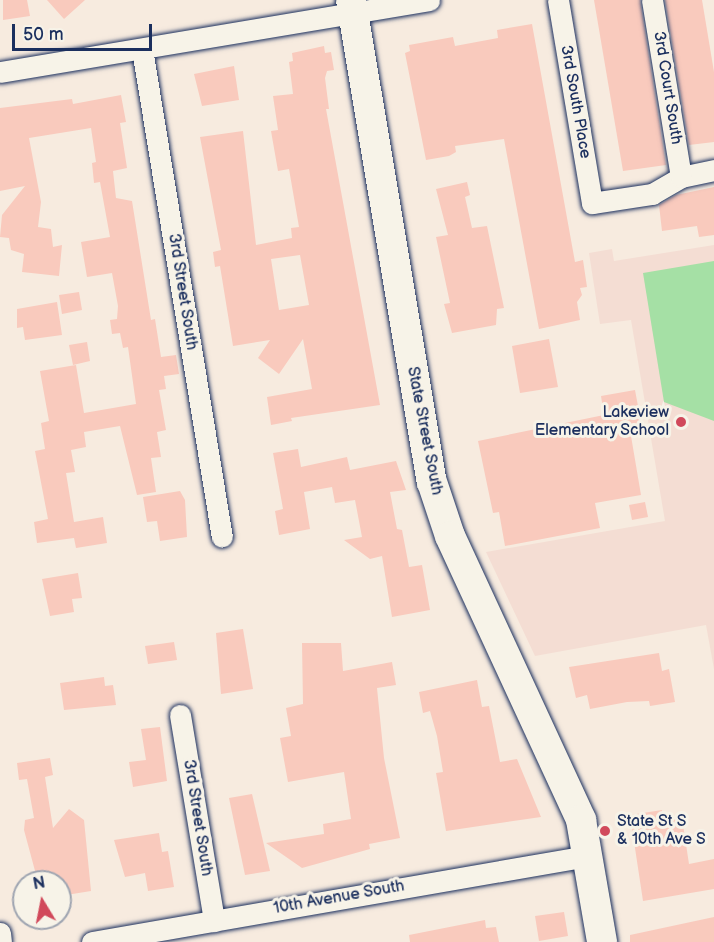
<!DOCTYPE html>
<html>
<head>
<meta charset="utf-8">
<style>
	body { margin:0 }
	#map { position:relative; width:714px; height:942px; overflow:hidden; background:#f7ebdf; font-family:"Balsamiq Sans",sans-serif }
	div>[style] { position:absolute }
	.built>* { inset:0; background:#f4ddd3 }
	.green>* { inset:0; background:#a5e0a5 }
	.building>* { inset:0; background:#f9cabd }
	.roads { filter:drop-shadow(0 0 2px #1b2f5e) drop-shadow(0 0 2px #1b2f5e) }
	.street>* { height:21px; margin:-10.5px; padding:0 10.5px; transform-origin:10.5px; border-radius:10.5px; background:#f7f3e8 }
	.secondary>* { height:30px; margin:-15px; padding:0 15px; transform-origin:15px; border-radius:15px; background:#f7f3e8 }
	.dots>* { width:16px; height:16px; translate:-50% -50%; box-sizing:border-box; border:3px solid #f7f3e8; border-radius:50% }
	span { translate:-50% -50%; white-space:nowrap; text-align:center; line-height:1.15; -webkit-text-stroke:6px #f7f3e8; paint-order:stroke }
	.street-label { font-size:16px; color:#1b2f5e }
	.poi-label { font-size:16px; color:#1b2f5e }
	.right { translate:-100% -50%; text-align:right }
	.left { translate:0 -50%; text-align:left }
	.north { position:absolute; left:12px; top:870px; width:60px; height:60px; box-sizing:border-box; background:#f7f3e8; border:2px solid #9fa5b1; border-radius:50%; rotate:350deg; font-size:16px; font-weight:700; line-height:24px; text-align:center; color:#1b2f5e }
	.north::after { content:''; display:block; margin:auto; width:21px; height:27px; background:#d1495b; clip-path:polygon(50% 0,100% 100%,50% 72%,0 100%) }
	.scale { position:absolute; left:12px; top:24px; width:140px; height:27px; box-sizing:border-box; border:3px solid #1b2f5e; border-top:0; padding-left:8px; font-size:18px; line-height:21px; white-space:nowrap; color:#1b2f5e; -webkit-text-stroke:4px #f7f3e8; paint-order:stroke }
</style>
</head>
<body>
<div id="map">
	<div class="built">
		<div style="clip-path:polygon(714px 245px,714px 669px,706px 625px,535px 656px,486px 552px,665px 521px,631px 320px,600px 324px,589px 253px,612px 249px,614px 261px)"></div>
	</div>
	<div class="green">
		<div style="clip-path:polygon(714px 261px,714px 421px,664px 402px,643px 273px)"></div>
	</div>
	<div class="building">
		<div style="clip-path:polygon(3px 0,27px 0,30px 16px,3px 20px)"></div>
		<div style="clip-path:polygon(47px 0,85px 0,64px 19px)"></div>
		<div style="clip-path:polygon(594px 0,640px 0,666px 165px,623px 171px)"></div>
		<div style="clip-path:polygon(665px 0,702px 0,714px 72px,714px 142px,689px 145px)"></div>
		<div style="clip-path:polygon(532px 24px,575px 262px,583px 260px,587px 287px,580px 288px,582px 295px,577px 302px,580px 320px,539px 329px,504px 139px,455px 146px,456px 152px,449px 156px,426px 160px,405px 53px,410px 51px,409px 45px,453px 37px,455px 46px,498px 38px,497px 30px)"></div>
		<div style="clip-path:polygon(evenodd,324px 46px,325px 53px,331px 52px,334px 70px,327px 71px,325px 78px,329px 109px,326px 109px,380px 405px,291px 418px,292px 421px,271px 425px,267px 397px,312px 389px,303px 339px,279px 374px,258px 358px,270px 340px,233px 346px,220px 266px,215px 267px,213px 252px,221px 250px,200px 137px,243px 131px,256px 245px,292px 238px,291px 228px,299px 227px,289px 169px,278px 171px,271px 131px,278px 130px,273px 96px,293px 94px,289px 62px,293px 61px,292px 53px,324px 46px,300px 255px,309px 305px,279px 310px,271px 259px,300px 255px)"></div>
		<div style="clip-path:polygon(234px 66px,239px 100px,202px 106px,194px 74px)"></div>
		<div style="clip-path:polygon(121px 95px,126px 122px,120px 123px,127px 168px,113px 171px,116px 198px,132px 201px,151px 320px,155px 319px,161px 357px,176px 355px,179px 374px,164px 376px,166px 389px,159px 390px,166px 430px,157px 432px,161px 457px,151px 458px,156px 492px,137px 495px,120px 426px,84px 432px,86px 447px,71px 450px,75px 472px,66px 473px,74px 522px,103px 517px,107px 543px,76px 548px,74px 538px,37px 543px,34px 522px,48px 519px,35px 451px,45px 449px,41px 423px,49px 421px,40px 371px,76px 365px,84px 413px,136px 404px,128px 347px,123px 348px,120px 333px,112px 334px,110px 320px,117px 319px,118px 306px,112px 273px,87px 277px,81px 242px,110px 237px,100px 182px,94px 183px,92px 163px,96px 162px,91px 128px,29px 138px,41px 202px,38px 227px,51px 229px,53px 247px,62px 245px,59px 276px,22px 272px,24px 254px,11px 250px,9px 238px,0 237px,2px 215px,25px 186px,0 191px,0 108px,72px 99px,73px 104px)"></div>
		<div style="clip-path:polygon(467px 182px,470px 195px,465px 197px,472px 228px,487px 226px,504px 308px,497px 309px,496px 325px,452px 333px,444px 304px,450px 303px,436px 237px,448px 235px,436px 189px)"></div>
		<div style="clip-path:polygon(714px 187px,714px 235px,699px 237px,697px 226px,662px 231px,659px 205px,676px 195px)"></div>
		<div style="clip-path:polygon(79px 292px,82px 310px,62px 314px,59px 295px)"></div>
		<div style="clip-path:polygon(57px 302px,62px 335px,25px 340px,23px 327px,17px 328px,17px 309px)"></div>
		<div style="clip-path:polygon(549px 339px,558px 387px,520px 393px,512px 346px)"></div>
		<div style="clip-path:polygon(87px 342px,90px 361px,73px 365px,69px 345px)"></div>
		<div style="clip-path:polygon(635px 390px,643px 433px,631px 436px,641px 495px,595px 503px,600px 528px,505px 546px,499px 512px,493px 513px,478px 441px,604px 415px,601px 396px)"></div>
		<div style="clip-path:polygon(298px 449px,301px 467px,347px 457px,350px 470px,396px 461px,406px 490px,390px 492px,397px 529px,402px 530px,409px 567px,422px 565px,430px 610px,392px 617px,382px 556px,370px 559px,344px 540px,362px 537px,355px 500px,335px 503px,332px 487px,304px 492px,310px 529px,279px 535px,275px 511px,283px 509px,273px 453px)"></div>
		<div style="clip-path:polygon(180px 491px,185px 500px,187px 537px,160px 541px,157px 521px,147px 522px,143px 497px)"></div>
		<div style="clip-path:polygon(645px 502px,648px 517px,632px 520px,629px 505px)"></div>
		<div style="clip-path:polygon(78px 573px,82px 598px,72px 599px,74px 612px,50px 616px,42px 579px)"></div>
		<div style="clip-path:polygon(243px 629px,253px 689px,221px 694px,216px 633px)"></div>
		<div style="clip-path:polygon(174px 642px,177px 660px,148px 664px,145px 646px)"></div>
		<div style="clip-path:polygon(302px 643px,341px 643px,343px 671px,392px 662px,396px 685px,377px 688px,384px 758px,400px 838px,369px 844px,370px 849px,302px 868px,266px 843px,324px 834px,323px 824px,351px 819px,344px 772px,288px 782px,280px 738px,291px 736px,286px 708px,303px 704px)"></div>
		<div style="clip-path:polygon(659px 653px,662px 671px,669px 669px,675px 702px,650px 706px,649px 701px,627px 702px,590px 709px,587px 695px,576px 698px,569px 667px)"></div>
		<div style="clip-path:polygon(104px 677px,105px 686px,113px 685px,116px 705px,64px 710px,60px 683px)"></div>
		<div style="clip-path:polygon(477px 680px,482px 707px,489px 706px,500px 762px,517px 759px,541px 817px,446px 831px,436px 773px,443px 772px,437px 736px,430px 711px,423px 713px,419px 692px)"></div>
		<div style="clip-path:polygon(160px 727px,167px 781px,133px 787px,129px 762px,146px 760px,141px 729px)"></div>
		<div style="clip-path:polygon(50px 758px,53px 775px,45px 777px,53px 828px,69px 809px,84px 820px,91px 891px,60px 896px,60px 882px,38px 882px,24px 830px,25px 820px,34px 818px,27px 779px,19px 780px,17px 763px)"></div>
		<div style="clip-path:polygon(252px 794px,270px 871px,245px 875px,229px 798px)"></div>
		<div style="clip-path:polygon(662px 810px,663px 821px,682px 818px,689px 864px,714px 859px,714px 889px,643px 901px,630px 815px)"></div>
		<div style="clip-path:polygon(159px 833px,162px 852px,168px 851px,174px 887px,148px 891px,145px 873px,125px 877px,114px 840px)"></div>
		<div style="clip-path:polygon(564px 912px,568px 936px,539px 941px,535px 916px)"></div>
		<div style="clip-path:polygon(714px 917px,714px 942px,630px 942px,630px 935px)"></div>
		<div style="clip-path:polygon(485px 920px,486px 928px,496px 927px,499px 942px,410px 942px,409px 935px)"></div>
	</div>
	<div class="roads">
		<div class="street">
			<div style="left:558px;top:0;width:206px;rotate:80.5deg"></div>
			<div style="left:592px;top:203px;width:61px;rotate:-8.5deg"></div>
			<div style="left:652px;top:194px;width:34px;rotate:-30deg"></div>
			<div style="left:681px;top:177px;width:34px;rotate:-12deg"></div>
			<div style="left:652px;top:0;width:179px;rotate:80.7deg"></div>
			<div style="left:142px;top:49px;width:494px;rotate:80.7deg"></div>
			<div style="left:0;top:72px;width:435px;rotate:-9.5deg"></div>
			<div style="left:180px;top:715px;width:209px;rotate:80.6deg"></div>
			<div style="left:0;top:933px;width:9px;rotate:84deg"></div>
			<div style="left:92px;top:942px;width:502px;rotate:-9.86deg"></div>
		</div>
		<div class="secondary">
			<div style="left:351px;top:0;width:489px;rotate:80.5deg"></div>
			<div style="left:432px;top:482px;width:57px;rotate:71.6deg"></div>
			<div style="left:450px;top:536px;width:313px;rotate:65.2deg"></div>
			<div style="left:581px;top:820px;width:124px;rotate:80.2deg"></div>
		</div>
	</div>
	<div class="dots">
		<div style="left:681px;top:422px;background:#d1495b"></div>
		<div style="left:605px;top:831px;background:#d1495b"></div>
	</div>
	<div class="street-label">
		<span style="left:667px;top:88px;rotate:81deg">3rd Court South</span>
		<span style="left:575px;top:102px;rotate:80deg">3rd South Place</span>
		<span style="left:182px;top:292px;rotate:81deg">3rd Street South</span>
		<span style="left:424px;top:431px;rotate:79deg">State Street South</span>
		<span style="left:197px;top:818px;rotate:81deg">3rd Street South</span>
		<span style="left:339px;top:898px;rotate:-10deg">10th Avenue South</span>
	</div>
	<div class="poi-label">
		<span class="right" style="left:669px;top:422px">Lakeview<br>Elementary School</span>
		<span class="left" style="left:617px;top:831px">State St S<br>&amp; 10th Ave S</span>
	</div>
	<div class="north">N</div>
	<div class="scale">50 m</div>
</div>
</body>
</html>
